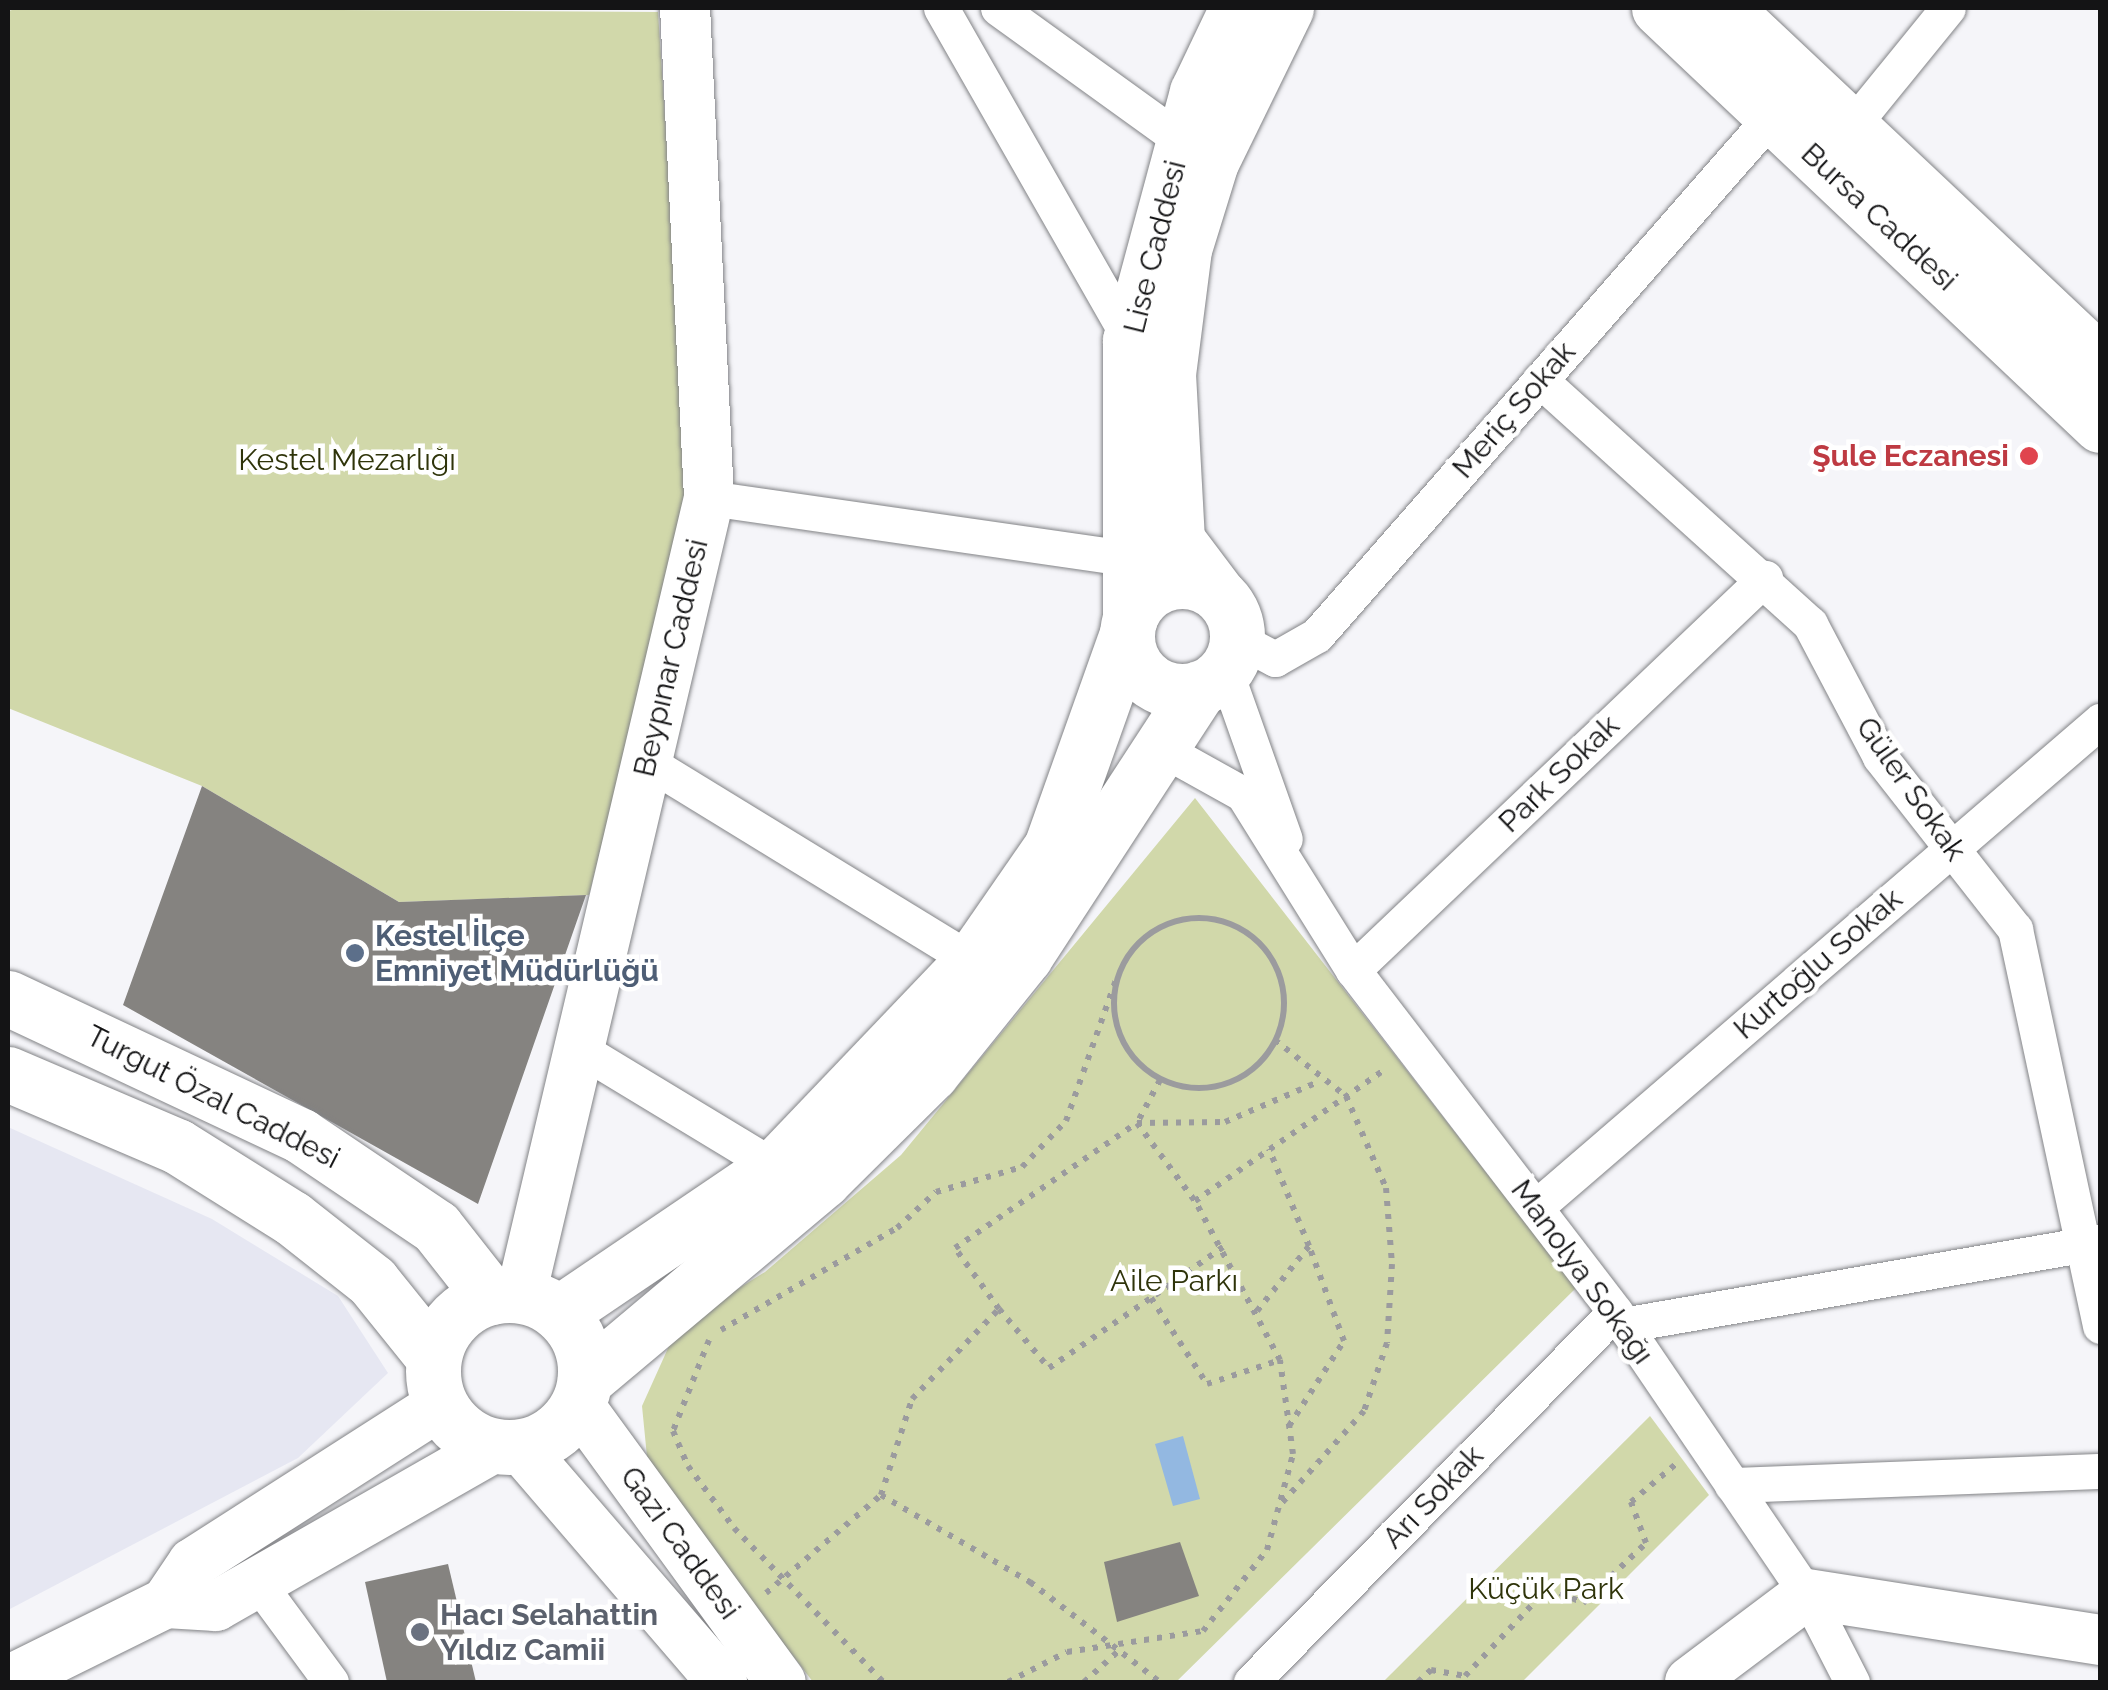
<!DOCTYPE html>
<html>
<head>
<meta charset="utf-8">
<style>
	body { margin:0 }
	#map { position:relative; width:2108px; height:1690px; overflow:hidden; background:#f5f5f9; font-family:Raleway,sans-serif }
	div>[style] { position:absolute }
	.built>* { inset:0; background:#e6e7f2 }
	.green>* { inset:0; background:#d1d8aa }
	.water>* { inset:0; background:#93b8e1 }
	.building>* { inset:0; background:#858380 }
	.path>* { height:6px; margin-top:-3px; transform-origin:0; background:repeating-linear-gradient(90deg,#9b9b9e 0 5px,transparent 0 13px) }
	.path>.ring { margin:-3px; padding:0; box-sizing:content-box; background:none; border:6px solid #9b9b9e; border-radius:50% }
	.roads { filter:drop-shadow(0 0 2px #828386) drop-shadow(0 0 2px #828386) }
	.minor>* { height:35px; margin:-17.5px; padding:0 17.5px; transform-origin:17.5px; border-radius:17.5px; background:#fff }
	.secondary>* { height:50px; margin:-25px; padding:0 25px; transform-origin:25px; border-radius:25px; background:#fff }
	.primary>* { height:55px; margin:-27.5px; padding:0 27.5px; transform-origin:27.5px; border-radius:27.5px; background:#fff }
	.primary>.ring { margin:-27.5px; padding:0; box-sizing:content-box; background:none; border:55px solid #fff; border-radius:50% }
	.dots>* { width:28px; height:28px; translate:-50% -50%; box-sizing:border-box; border:5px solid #fff; border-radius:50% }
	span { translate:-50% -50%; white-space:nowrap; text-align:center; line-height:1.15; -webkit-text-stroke:9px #fff; paint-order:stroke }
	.street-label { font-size:30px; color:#141415 }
	.health-label { font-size:30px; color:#be3a42; font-weight:700 }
	.right { translate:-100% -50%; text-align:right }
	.park-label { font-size:30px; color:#2f340a }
	.service-label { font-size:30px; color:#4e5e75; font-weight:700 }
	.left { translate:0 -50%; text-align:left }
	.worship-label { font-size:30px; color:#5b616d; font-weight:700 }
	.frame { position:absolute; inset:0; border:10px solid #141415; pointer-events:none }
</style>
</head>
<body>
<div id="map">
	<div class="built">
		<div style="clip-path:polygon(8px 1127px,212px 1219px,338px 1296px,388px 1373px,298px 1458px,8px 1610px)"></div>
	</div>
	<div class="green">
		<div style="clip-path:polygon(20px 8px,658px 12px,690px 498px,589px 895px,399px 902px,202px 786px,8px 708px,8px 11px)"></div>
		<div style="clip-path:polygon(1195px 798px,1576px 1288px,1176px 1682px,813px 1682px,648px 1467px,642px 1406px,678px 1326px,765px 1272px,901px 1155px)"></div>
		<div style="clip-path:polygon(1650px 1416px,1709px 1495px,1522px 1682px,1383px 1682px)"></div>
	</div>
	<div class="water">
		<div style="clip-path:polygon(1183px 1436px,1200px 1499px,1173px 1506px,1155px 1444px)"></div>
	</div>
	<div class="building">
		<div style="clip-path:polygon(202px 786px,399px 902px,586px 895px,478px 1204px,123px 1005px)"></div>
		<div style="clip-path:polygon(1180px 1542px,1199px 1596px,1117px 1622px,1104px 1562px)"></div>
		<div style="clip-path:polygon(448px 1564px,476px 1682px,387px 1682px,365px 1582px)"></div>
	</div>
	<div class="path">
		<div class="ring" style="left:1114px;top:918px;width:164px;height:164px"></div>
		<div style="left:1275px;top:1040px;width:90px;rotate:38.3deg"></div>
		<div style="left:1346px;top:1096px;width:100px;rotate:66.5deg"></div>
		<div style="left:1386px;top:1188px;width:76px;rotate:85.5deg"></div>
		<div style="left:1392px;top:1264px;width:79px;rotate:93.6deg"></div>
		<div style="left:1387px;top:1343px;width:72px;rotate:108.7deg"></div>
		<div style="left:1364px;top:1411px;width:126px;rotate:131.8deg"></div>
		<div style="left:1160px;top:1080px;width:49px;rotate:118.1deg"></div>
		<div style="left:1137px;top:1123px;width:88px;rotate:-0.7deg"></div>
		<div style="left:1225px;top:1122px;width:103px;rotate:-23.3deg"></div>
		<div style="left:1223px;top:1247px;width:88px;rotate:144.7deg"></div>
		<div style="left:1151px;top:1298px;width:103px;rotate:56.9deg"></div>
		<div style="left:1207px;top:1384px;width:77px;rotate:-18.2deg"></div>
		<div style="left:999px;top:1309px;width:77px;rotate:49.7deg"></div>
		<div style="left:1049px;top:1368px;width:124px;rotate:-34.5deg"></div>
		<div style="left:1257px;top:1311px;width:83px;rotate:-51.3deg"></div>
		<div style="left:1309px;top:1246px;width:105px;rotate:-112.4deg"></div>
		<div style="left:721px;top:1330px;width:203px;rotate:-30.1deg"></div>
		<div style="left:897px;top:1228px;width:53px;rotate:-42.7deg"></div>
		<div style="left:936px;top:1192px;width:90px;rotate:-16.2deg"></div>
		<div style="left:1022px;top:1167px;width:64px;rotate:-46.3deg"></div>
		<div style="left:1066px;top:1121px;width:150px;rotate:-70.5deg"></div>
		<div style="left:709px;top:1340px;width:98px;rotate:111.6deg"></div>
		<div style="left:673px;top:1431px;width:38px;rotate:67deg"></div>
		<div style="left:688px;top:1466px;width:77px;rotate:53.4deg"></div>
		<div style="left:734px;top:1528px;width:214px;rotate:45.9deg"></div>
		<div style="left:1289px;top:1426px;width:101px;rotate:-57.1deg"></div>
		<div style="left:1344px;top:1341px;width:101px;rotate:-110.2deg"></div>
		<div style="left:881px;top:1495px;width:101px;rotate:-72.1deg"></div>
		<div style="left:912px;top:1399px;width:125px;rotate:-46deg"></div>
		<div style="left:999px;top:1309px;width:75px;rotate:-125.8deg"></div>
		<div style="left:955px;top:1248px;width:221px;rotate:-34.5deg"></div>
		<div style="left:1137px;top:1123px;width:97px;rotate:53.4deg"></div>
		<div style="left:1195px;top:1201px;width:230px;rotate:-34.7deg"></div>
		<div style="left:766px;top:1593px;width:151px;rotate:-40.4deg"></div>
		<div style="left:881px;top:1495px;width:173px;rotate:30.3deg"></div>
		<div style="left:1030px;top:1582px;width:164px;rotate:37.6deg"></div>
		<div style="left:1008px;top:1682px;width:66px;rotate:-27deg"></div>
		<div style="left:1067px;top:1652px;width:138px;rotate:-8.8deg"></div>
		<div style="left:1203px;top:1631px;width:103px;rotate:-51.7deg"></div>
		<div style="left:1267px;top:1550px;width:99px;rotate:-74.8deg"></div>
		<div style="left:1293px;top:1454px;width:95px;rotate:-97.9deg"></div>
		<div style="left:1280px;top:1360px;width:180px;rotate:-118.1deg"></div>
		<div style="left:1084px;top:1682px;width:52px;rotate:-41.9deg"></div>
		<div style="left:1418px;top:1682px;width:18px;rotate:-43deg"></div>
		<div style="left:1431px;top:1670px;width:35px;rotate:10deg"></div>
		<div style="left:1465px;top:1676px;width:121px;rotate:-46.7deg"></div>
		<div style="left:1548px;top:1588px;width:38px;rotate:23deg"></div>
		<div style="left:1583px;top:1603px;width:87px;rotate:-43.6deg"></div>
		<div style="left:1646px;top:1543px;width:44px;rotate:-110.1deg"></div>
		<div style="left:1631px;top:1502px;width:60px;rotate:-40.3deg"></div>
	</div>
	<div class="roads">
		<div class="minor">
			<div style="left:941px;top:8px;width:382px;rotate:60.3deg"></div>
			<div style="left:998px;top:8px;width:226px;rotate:35.8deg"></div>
			<div style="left:1852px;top:126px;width:152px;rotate:-50.9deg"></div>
			<div style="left:1540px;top:380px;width:364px;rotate:42.1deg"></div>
			<div style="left:1810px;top:624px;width:150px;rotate:62.2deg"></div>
			<div style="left:1880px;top:757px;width:219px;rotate:51.9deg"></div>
			<div style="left:2015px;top:929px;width:406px;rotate:77.9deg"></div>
			<div style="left:709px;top:498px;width:427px;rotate:8.2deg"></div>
			<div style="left:1237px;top:639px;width:43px;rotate:27.8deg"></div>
			<div style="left:1275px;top:659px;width:48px;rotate:-29.7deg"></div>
			<div style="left:1317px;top:635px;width:689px;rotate:-48.77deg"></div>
			<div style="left:1225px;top:670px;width:179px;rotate:70.5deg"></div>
			<div style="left:1162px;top:749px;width:93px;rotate:29.1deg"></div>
			<div style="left:1243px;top:794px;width:208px;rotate:58deg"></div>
			<div style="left:1353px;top:970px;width:431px;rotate:52.5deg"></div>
			<div style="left:1615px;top:1312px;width:341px;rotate:55.8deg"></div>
			<div style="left:1807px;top:1594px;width:99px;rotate:62.9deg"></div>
			<div style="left:646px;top:761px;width:382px;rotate:31.5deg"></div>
			<div style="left:1353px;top:970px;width:569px;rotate:-43.58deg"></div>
			<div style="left:575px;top:1046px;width:234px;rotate:31.2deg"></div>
			<div style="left:1536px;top:1207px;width:745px;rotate:-40.75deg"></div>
			<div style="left:1623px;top:1325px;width:484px;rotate:-9.9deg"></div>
			<div style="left:1732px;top:1485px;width:368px;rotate:-2.2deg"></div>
			<div style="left:258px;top:1583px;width:123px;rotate:53.6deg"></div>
			<div style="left:1251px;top:1682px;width:519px;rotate:-45.47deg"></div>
		</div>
		<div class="secondary">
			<div style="left:521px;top:1295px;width:819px;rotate:-76.73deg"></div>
			<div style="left:709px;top:498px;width:491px;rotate:-92.8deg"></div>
			<div style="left:578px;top:1404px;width:344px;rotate:53.9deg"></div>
			<div style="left:520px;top:1447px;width:310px;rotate:49.3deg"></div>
			<div style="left:166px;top:1603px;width:50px;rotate:3.4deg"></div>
			<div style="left:216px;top:1606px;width:321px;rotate:-29.7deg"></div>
			<div style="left:8px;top:1681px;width:176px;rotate:-26.3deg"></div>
			<div style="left:166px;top:1603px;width:48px;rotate:-56deg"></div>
			<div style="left:193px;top:1563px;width:293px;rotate:-32.6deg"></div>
			<div style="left:1690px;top:1682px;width:146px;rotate:-36.9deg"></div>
			<div style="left:1807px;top:1594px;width:297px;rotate:8.9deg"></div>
		</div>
		<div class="primary">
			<div style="left:1659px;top:8px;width:607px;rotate:43.4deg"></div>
			<div style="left:1724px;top:8px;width:516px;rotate:43.27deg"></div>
			<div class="ring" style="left:1127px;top:581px;width:55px;height:55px"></div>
			<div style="left:1217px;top:593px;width:66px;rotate:-127deg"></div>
			<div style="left:1177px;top:540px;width:166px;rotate:-93.1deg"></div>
			<div style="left:1168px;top:374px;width:126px;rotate:-82.7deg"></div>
			<div style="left:1184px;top:249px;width:91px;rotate:-72.8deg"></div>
			<div style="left:1211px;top:162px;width:171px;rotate:-64deg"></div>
			<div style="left:1130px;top:618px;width:278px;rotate:-90deg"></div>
			<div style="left:1130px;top:340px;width:257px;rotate:-74.9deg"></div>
			<div style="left:1197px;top:92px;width:93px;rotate:-64.5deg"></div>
			<div style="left:8px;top:998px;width:324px;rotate:25.2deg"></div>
			<div style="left:301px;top:1136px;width:163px;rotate:34deg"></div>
			<div style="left:436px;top:1227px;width:89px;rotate:51.8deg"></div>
			<div style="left:8px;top:1074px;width:184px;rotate:23.1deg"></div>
			<div style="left:177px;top:1146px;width:136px;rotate:32.1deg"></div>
			<div style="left:292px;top:1218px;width:102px;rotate:38.2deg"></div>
			<div style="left:372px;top:1281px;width:97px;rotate:51.2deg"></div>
			<div class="ring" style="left:433px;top:1295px;width:97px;height:97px"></div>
			<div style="left:559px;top:1313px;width:261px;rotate:-34.1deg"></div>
			<div style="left:775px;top:1167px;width:285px;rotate:-46.3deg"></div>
			<div style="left:972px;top:961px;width:139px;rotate:-55.3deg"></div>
			<div style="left:1051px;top:847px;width:224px;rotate:-70.4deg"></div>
			<div style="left:585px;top:1380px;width:311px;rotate:-40deg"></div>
			<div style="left:823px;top:1180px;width:152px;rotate:-44.7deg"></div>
			<div style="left:931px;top:1073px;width:150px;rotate:-51.2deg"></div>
			<div style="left:1025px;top:956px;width:320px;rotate:-56.9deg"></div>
		</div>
	</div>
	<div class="dots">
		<div style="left:2029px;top:456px;background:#e0444e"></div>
		<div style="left:355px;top:953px;background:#5c6f8a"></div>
		<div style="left:420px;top:1632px;background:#6b7280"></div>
	</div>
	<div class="street-label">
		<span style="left:1879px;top:217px;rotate:43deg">Bursa Caddesi</span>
		<span style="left:1155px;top:247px;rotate:-76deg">Lise Caddesi</span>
		<span style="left:1514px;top:410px;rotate:-49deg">Meriç Sokak</span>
		<span style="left:671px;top:658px;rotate:-77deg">Beypınar Caddesi</span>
		<span style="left:1559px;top:774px;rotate:-44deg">Park Sokak</span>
		<span style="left:1911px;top:789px;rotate:55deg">Güler Sokak</span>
		<span style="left:1818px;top:964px;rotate:-41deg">Kurtoğlu Sokak</span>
		<span style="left:213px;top:1097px;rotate:27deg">Turgut Özal Caddesi</span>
		<span style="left:1582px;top:1272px;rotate:54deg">Manolya Sokağı</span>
		<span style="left:1433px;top:1497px;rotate:-46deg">Arı Sokak</span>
		<span style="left:680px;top:1543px;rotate:54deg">Gazi Caddesi</span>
	</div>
	<div class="health-label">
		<span class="right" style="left:2009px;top:456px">Şule Eczanesi</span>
	</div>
	<div class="park-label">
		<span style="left:347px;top:460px">Kestel Mezarlığı</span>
		<span style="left:1174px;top:1281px">Aile Parkı</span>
		<span style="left:1546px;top:1589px">Küçük Park</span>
	</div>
	<div class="service-label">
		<span class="left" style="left:375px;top:953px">Kestel İlçe<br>Emniyet Müdürlüğü</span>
	</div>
	<div class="worship-label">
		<span class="left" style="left:440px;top:1632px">Hacı Selahattin<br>Yıldız Camii</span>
	</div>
	<div class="frame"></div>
</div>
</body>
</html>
